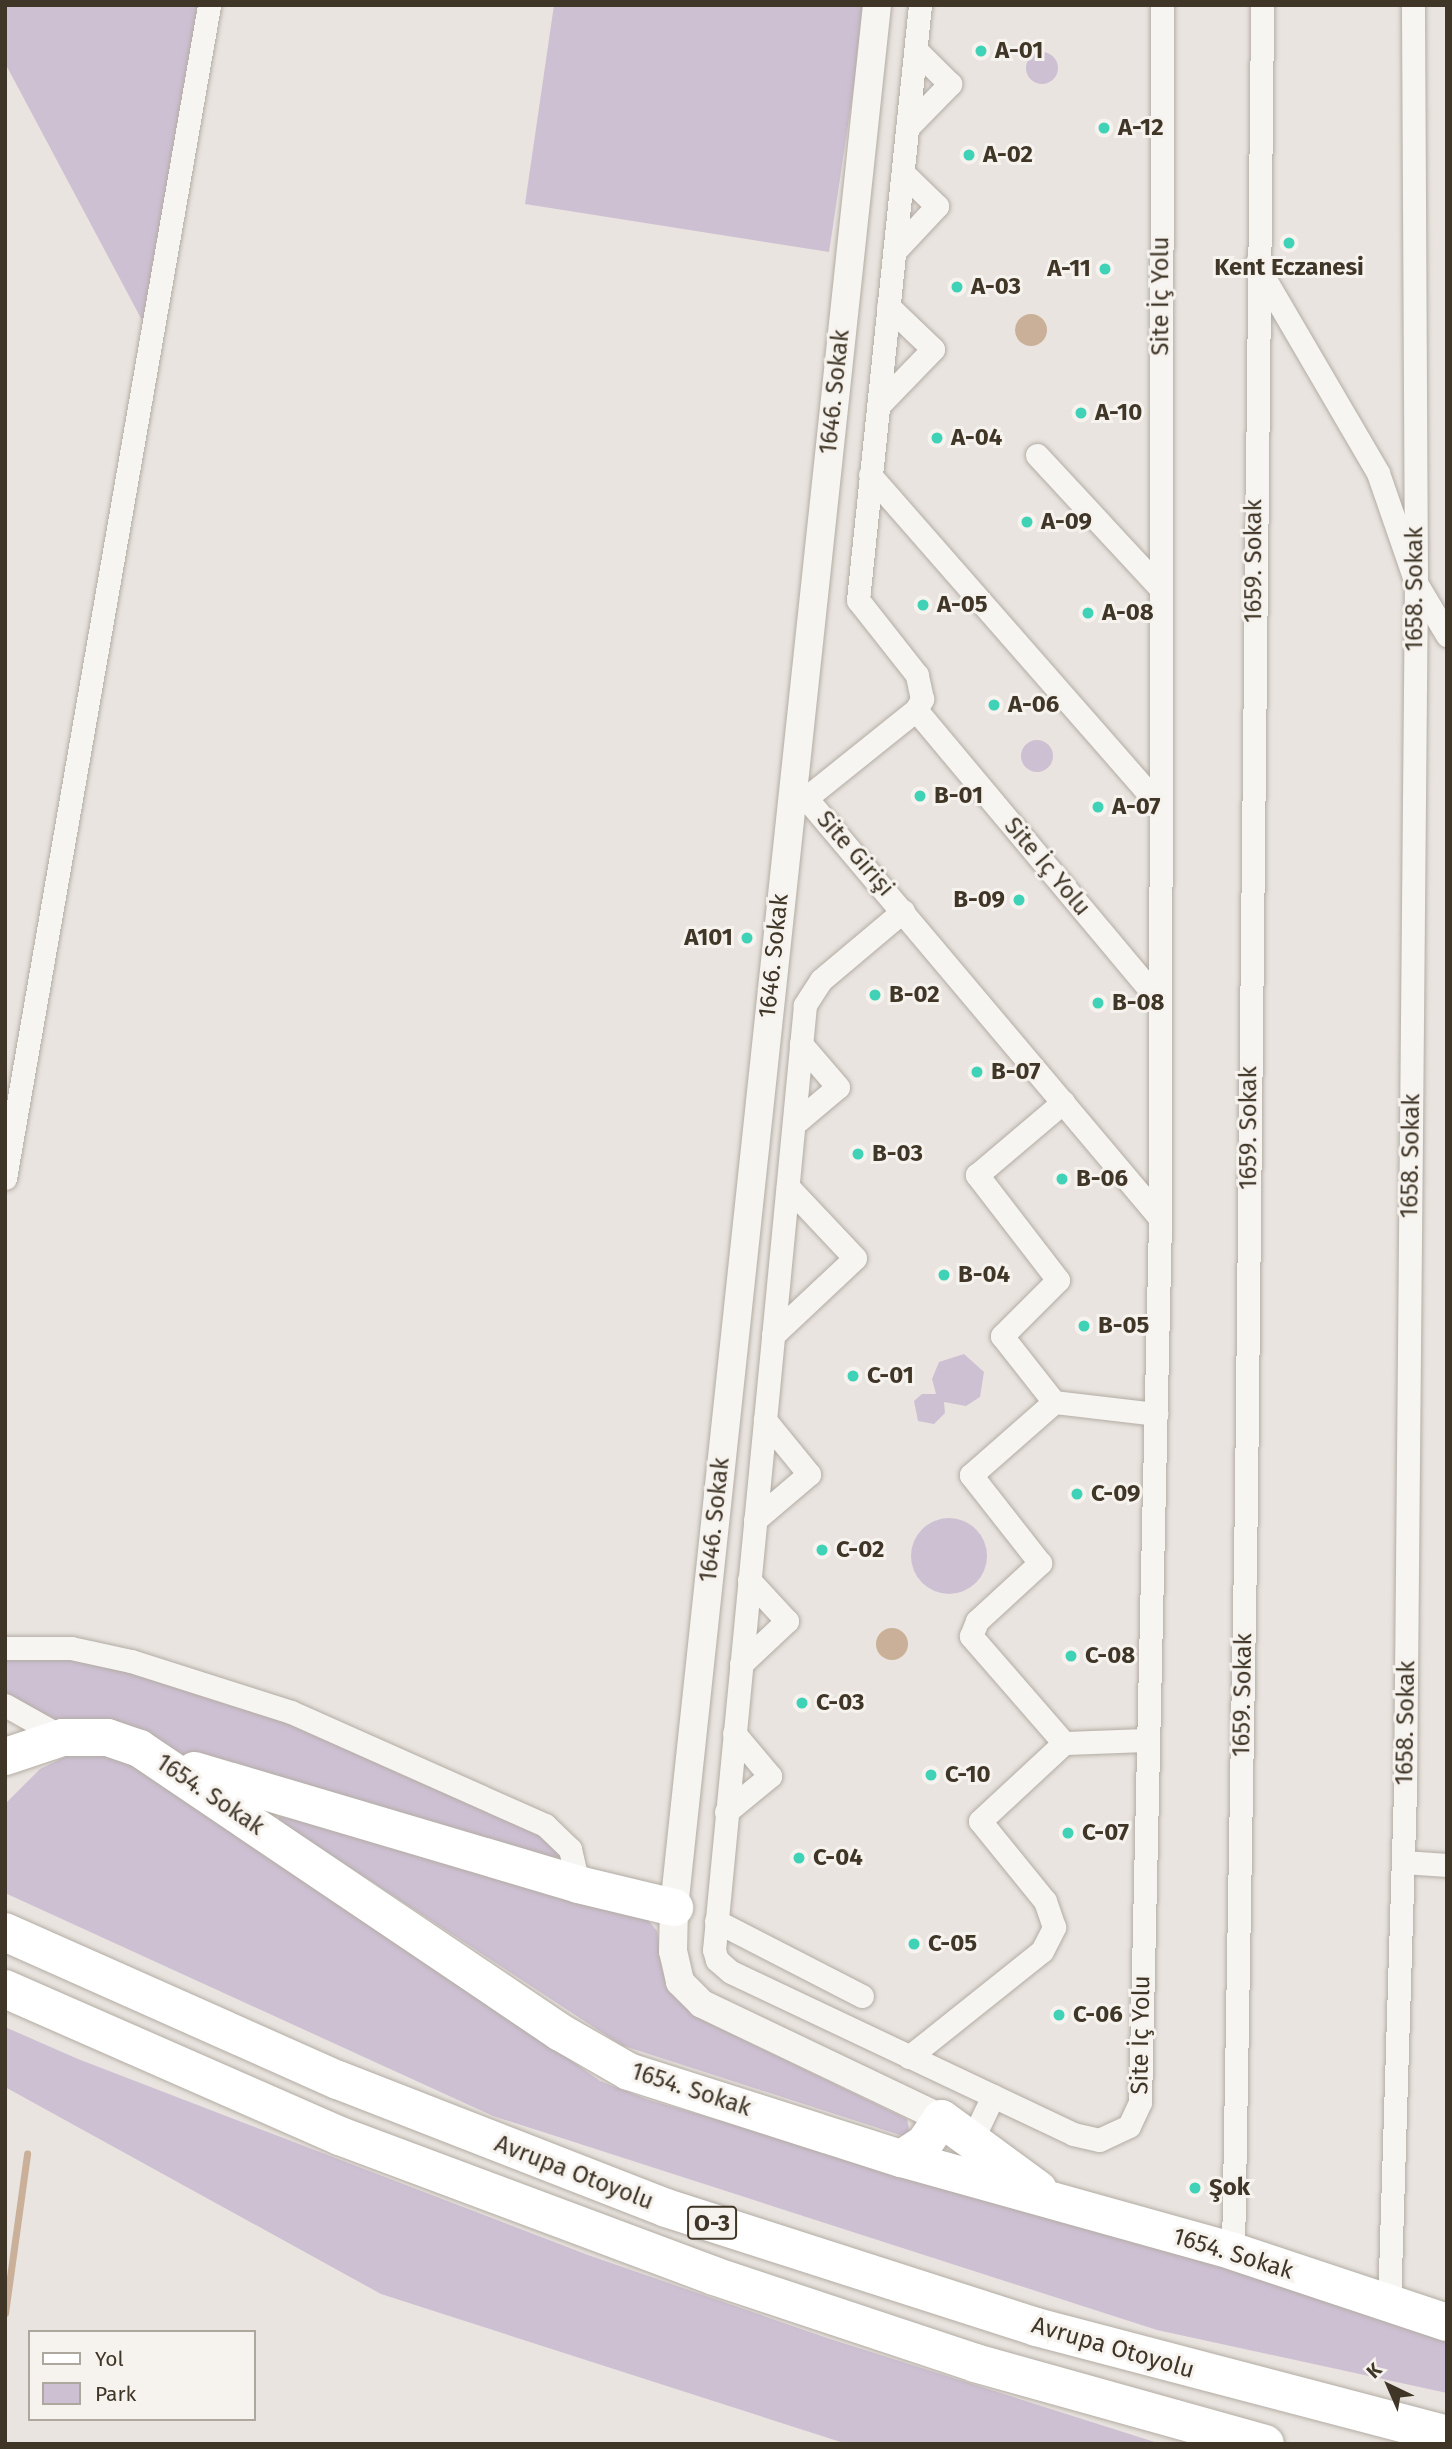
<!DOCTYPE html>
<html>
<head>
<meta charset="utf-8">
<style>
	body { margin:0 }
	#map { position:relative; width:1452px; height:2449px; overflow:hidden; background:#e9e4df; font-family:"Fira Sans",sans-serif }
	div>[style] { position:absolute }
	.green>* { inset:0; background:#cdc0d3 }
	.round { border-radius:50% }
	.water>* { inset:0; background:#cab098 }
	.stream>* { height:7px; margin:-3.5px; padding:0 3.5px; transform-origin:3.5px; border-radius:3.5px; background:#cab098 }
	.roads { filter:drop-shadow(0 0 2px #b3aca4) drop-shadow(0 0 2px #b3aca4) }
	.minor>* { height:23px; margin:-11.5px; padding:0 11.5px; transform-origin:11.5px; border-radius:11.5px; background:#f7f5f2 }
	.tertiary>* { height:28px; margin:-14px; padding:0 14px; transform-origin:14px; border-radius:14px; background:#f7f5f2 }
	.primary>* { height:37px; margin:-18.5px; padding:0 18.5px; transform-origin:18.5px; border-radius:18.5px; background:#fff }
	.motorway>* { height:38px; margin:-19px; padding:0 19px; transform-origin:19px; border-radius:19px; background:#fff }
	.dots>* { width:19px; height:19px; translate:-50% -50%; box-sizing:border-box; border:4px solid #f6f2ee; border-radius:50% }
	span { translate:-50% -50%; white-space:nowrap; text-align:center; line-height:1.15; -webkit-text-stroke:6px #f6f2ee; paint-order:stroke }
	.shield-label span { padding:2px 5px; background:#f6f2ee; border:2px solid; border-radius:5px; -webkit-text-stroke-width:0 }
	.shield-label { font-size:23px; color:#403627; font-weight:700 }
	.poi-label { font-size:24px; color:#403627; font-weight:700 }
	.left { translate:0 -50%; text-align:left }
	.right { translate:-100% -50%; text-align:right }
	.street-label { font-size:24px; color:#403627 }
	.frame { position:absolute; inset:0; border:7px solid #403627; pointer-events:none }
	.legend { position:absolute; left:28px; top:2330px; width:228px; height:91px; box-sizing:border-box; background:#f6f2ee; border:2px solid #ada79e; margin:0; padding:9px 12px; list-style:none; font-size:21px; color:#403627 }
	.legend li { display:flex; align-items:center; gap:14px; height:35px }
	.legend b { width:35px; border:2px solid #ada79e }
	.north { position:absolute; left:1354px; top:2351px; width:70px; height:70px; -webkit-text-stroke:5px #f6f2ee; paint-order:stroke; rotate:316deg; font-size:19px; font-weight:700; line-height:28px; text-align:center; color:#403627 }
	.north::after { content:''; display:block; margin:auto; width:24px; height:32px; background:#403627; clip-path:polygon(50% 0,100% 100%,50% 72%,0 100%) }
</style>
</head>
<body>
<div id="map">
	<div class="green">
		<div style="clip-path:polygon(5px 5px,207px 5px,152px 339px,5px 63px)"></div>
		<div style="clip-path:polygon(554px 5px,866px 5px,829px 252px,525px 204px)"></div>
		<div class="round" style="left:1026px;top:52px;width:32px;height:32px"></div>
		<div class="round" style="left:1021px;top:740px;width:32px;height:32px"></div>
		<div style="clip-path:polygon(964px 1354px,984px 1372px,980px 1397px,966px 1406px,944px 1402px,945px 1413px,934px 1424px,918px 1421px,914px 1401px,922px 1394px,936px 1394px,932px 1379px,939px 1362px)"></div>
		<div class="round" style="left:911px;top:1518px;width:76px;height:76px"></div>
		<div style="clip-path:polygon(5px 1649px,191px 1678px,547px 1826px,578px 1884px,5px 1705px)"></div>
		<div style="clip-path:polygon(83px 1748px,114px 1751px,267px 1844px,600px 2081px,649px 2100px,1447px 2330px,1447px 2393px,1157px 2330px,493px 2116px,5px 1893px,5px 1804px,40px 1769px)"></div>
		<div style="clip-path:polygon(279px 1816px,310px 1820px,572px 1896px,599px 1908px,645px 1916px,657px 1931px,666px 1986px,711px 2024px,907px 2119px,910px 2134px,906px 2137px,621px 2045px,279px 1821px)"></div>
		<div style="clip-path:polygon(5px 2027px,78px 2059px,588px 2255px,827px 2338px,1161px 2444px,847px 2444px,381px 2294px,5px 2087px)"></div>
	</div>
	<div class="water">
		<div class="round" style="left:1015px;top:314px;width:32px;height:32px"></div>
		<div class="round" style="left:876px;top:1628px;width:32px;height:32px"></div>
	</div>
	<div class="stream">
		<div style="left:5px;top:2313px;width:161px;rotate:-82.1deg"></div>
	</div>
	<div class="roads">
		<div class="minor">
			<div style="left:907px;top:128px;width:62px;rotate:-45.7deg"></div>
			<div style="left:950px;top:84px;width:48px;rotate:-135deg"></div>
			<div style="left:894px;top:252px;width:63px;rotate:-46.9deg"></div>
			<div style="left:937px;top:206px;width:47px;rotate:-135.9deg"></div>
			<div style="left:1256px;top:264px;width:242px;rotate:59.7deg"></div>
			<div style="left:1378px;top:473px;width:116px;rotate:70.9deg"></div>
			<div style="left:1416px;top:583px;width:61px;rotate:59.2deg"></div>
			<div style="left:878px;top:406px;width:79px;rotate:-46deg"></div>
			<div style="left:933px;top:349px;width:62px;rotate:-136.3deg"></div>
			<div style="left:1037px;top:455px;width:181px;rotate:47.2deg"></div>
			<div style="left:870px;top:475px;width:439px;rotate:48.8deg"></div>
			<div style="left:916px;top:710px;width:376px;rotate:50.1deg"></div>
			<div style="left:806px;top:798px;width:141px;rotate:-38.7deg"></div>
			<div style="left:916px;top:710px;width:13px;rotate:-61deg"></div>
			<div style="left:922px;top:699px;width:25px;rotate:-102deg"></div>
			<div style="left:917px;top:675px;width:95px;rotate:-128.2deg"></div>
			<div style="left:858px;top:600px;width:598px;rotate:-84.05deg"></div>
			<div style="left:806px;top:798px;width:549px;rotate:49.87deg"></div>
			<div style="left:903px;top:911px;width:107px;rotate:139.9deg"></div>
			<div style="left:821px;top:980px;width:30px;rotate:123deg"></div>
			<div style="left:805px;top:1005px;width:949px;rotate:95.5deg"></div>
			<div style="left:714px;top:1950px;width:10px;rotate:73deg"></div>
			<div style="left:717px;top:1960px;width:18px;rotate:41deg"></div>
			<div style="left:731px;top:1972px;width:378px;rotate:25.3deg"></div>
			<div style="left:1073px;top:2134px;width:27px;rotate:13deg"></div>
			<div style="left:1099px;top:2140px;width:33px;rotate:-25deg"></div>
			<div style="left:1129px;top:2126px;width:26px;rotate:-65deg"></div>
			<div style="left:1140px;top:2102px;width:884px;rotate:-88.7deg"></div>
			<div style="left:1160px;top:1218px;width:1213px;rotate:-89.91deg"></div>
			<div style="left:794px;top:1124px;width:57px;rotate:-40.1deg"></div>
			<div style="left:838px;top:1087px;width:57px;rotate:-130.7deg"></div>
			<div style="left:5px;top:1178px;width:1191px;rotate:-80.13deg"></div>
			<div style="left:773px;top:1335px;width:112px;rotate:-43.2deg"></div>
			<div style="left:855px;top:1258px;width:98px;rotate:-133.3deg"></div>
			<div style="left:1054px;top:1402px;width:103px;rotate:6.7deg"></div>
			<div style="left:755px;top:1520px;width:71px;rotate:-40.4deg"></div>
			<div style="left:809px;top:1474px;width:70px;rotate:-129.2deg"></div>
			<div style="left:5px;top:1648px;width:66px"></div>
			<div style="left:71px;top:1648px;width:61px;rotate:12.2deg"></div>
			<div style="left:131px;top:1661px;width:168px;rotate:17.7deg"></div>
			<div style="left:291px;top:1712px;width:278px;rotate:24deg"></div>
			<div style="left:545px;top:1825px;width:35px;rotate:44deg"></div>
			<div style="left:570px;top:1849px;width:36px;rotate:77deg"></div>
			<div style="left:741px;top:1664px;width:63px;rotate:-43.1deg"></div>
			<div style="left:787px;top:1621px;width:56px;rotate:-132.8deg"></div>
			<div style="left:5px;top:1705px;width:65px;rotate:29.3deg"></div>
			<div style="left:1064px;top:1743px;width:83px;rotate:-2.1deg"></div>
			<div style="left:726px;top:1812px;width:57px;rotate:-39.3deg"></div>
			<div style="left:770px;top:1776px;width:56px;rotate:-129.9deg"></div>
			<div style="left:1403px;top:1862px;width:44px;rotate:3.9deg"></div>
			<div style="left:716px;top:1921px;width:164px;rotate:27.2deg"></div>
			<div style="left:909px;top:2057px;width:170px;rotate:-38.6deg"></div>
			<div style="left:1042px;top:1951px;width:27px;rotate:-63deg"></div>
			<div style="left:1054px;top:1927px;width:28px;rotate:-109deg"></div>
			<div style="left:1045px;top:1901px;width:103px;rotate:-129.1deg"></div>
			<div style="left:980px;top:1821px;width:115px;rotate:-42.9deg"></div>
			<div style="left:1064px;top:1743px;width:142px;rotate:-131deg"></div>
			<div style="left:971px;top:1636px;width:16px;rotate:-68deg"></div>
			<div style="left:977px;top:1621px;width:86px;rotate:-42.6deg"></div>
			<div style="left:1040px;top:1563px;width:112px;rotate:-128.1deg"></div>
			<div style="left:971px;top:1475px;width:111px;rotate:-41.3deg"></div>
			<div style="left:1054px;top:1402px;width:84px;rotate:-128.2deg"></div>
			<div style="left:1002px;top:1336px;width:79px;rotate:-45deg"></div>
			<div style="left:1058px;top:1280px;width:133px;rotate:-127.6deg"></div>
			<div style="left:977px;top:1175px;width:113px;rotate:-40.3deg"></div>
			<div style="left:972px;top:2140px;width:49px;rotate:-64.5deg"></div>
			<div style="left:1233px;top:2251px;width:756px;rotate:-89.01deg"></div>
			<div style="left:1246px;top:1495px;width:1490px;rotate:-89.38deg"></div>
			<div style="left:1389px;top:2306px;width:515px;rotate:-88.22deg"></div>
			<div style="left:1405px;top:1791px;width:1208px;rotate:-89.48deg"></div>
			<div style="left:1416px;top:583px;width:578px;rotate:-90.3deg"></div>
		</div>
		<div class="tertiary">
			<div style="left:877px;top:5px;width:1913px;rotate:96.09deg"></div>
			<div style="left:674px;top:1907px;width:44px;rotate:91.3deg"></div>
			<div style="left:673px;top:1951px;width:32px;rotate:77deg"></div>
			<div style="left:680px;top:1982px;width:31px;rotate:45deg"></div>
			<div style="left:702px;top:2004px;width:265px;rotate:25.5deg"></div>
		</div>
		<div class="primary">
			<div style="left:5px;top:1756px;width:60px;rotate:-18.4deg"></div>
			<div style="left:62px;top:1737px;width:45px"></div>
			<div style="left:107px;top:1737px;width:34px;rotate:19deg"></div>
			<div style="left:139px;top:1748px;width:508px;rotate:34deg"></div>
			<div style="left:560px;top:2032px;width:78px;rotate:29.8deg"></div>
			<div style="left:628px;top:2071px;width:287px;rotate:17.7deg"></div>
			<div style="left:901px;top:2158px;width:345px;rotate:15.6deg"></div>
			<div style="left:1233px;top:2251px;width:225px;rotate:18.4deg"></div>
			<div style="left:194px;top:1770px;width:401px;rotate:16.5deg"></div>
			<div style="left:578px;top:1884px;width:99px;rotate:13.5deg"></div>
			<div style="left:901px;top:2158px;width:27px;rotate:-33deg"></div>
			<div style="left:924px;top:2143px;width:30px;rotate:-56deg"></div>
			<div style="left:941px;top:2118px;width:120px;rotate:36.2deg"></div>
		</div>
		<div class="motorway">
			<div style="left:5px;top:1932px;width:364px;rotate:24deg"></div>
			<div style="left:338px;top:2080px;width:352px;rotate:21.3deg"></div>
			<div style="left:666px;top:2208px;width:389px;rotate:17.8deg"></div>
			<div style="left:1036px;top:2327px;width:425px;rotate:14.7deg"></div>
			<div style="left:5px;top:1989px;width:366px;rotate:23.7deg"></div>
			<div style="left:340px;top:2136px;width:399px;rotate:20.5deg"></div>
			<div style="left:714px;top:2276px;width:275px;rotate:18.4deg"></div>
			<div style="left:975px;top:2363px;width:301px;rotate:15.6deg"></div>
		</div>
	</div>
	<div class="dots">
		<div style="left:981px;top:51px;background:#3fd2b6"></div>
		<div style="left:1104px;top:128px;background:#3fd2b6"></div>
		<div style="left:969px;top:155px;background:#3fd2b6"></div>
		<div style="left:1289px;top:243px;background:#3fd2b6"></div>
		<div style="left:1105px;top:269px;background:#3fd2b6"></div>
		<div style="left:957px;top:287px;background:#3fd2b6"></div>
		<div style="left:1081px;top:413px;background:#3fd2b6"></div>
		<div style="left:937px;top:438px;background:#3fd2b6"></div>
		<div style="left:1027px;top:522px;background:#3fd2b6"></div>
		<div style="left:923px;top:605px;background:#3fd2b6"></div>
		<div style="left:1088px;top:613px;background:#3fd2b6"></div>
		<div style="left:994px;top:705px;background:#3fd2b6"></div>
		<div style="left:920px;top:796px;background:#3fd2b6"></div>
		<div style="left:1098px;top:807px;background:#3fd2b6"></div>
		<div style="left:1019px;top:900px;background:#3fd2b6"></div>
		<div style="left:747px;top:938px;background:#3fd2b6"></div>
		<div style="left:875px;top:995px;background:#3fd2b6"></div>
		<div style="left:1098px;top:1003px;background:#3fd2b6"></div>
		<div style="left:977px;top:1072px;background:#3fd2b6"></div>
		<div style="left:858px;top:1154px;background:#3fd2b6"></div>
		<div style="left:1062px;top:1179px;background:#3fd2b6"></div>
		<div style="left:944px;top:1275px;background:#3fd2b6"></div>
		<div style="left:1084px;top:1326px;background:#3fd2b6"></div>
		<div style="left:853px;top:1376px;background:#3fd2b6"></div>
		<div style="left:1077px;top:1494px;background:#3fd2b6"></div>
		<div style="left:822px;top:1550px;background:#3fd2b6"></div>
		<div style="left:1071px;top:1656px;background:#3fd2b6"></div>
		<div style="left:802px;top:1703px;background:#3fd2b6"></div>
		<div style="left:931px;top:1775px;background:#3fd2b6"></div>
		<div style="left:1068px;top:1833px;background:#3fd2b6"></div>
		<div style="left:799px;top:1858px;background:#3fd2b6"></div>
		<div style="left:914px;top:1944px;background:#3fd2b6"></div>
		<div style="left:1059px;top:2015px;background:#3fd2b6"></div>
		<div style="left:1195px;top:2188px;background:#3fd2b6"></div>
	</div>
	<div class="shield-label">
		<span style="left:712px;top:2223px">O-3</span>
	</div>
	<div class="poi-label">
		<span class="left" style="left:995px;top:51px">A-01</span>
		<span class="left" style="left:1118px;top:128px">A-12</span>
		<span class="left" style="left:983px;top:155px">A-02</span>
		<span style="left:1289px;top:268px">Kent Eczanesi</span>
		<span class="right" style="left:1091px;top:269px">A-11</span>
		<span class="left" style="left:971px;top:287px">A-03</span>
		<span class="left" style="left:1095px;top:413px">A-10</span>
		<span class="left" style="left:951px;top:438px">A-04</span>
		<span class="left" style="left:1041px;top:522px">A-09</span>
		<span class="left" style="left:937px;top:605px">A-05</span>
		<span class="left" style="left:1102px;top:613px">A-08</span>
		<span class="left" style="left:1008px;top:705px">A-06</span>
		<span class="left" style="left:934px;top:796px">B-01</span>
		<span class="left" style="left:1112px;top:807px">A-07</span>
		<span class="right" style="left:1005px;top:900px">B-09</span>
		<span class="right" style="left:733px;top:938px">A101</span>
		<span class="left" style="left:889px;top:995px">B-02</span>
		<span class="left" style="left:1112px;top:1003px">B-08</span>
		<span class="left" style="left:991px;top:1072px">B-07</span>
		<span class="left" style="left:872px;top:1154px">B-03</span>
		<span class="left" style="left:1076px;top:1179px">B-06</span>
		<span class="left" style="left:958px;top:1275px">B-04</span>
		<span class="left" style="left:1098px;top:1326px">B-05</span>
		<span class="left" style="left:867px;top:1376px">C-01</span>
		<span class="left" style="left:1091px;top:1494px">C-09</span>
		<span class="left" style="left:836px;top:1550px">C-02</span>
		<span class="left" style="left:1085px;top:1656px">C-08</span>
		<span class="left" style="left:816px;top:1703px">C-03</span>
		<span class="left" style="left:945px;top:1775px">C-10</span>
		<span class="left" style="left:1082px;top:1833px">C-07</span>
		<span class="left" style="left:813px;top:1858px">C-04</span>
		<span class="left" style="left:928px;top:1944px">C-05</span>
		<span class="left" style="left:1073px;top:2015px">C-06</span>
		<span class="left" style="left:1209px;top:2188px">Şok</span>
	</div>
	<div class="street-label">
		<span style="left:1161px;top:296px;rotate:-90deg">Site İç Yolu</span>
		<span style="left:835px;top:392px;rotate:-84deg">1646. Sokak</span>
		<span style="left:1254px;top:561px;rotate:-90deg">1659. Sokak</span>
		<span style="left:1415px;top:589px;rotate:-90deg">1658. Sokak</span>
		<span style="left:855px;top:854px;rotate:49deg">Site Girişi</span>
		<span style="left:1047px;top:867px;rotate:50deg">Site İç Yolu</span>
		<span style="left:774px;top:956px;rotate:-84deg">1646. Sokak</span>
		<span style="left:1249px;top:1128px;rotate:-90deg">1659. Sokak</span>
		<span style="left:1411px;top:1156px;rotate:-89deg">1658. Sokak</span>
		<span style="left:715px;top:1520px;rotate:-84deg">1646. Sokak</span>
		<span style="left:1243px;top:1695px;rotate:-89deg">1659. Sokak</span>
		<span style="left:1406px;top:1723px;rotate:-89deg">1658. Sokak</span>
		<span style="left:210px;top:1795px;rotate:34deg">1654. Sokak</span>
		<span style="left:1141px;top:2035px;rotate:-89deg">Site İç Yolu</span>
		<span style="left:691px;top:2090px;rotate:18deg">1654. Sokak</span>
		<span style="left:574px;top:2173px;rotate:21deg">Avrupa Otoyolu</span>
		<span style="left:1233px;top:2254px;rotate:17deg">1654. Sokak</span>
		<span style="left:1113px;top:2348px;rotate:16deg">Avrupa Otoyolu</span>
	</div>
	<div class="frame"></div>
	<ul class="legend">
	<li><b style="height:9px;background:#fff"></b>Yol</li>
	<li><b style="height:19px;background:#cdc0d3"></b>Park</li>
	</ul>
	<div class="north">K</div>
</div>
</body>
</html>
